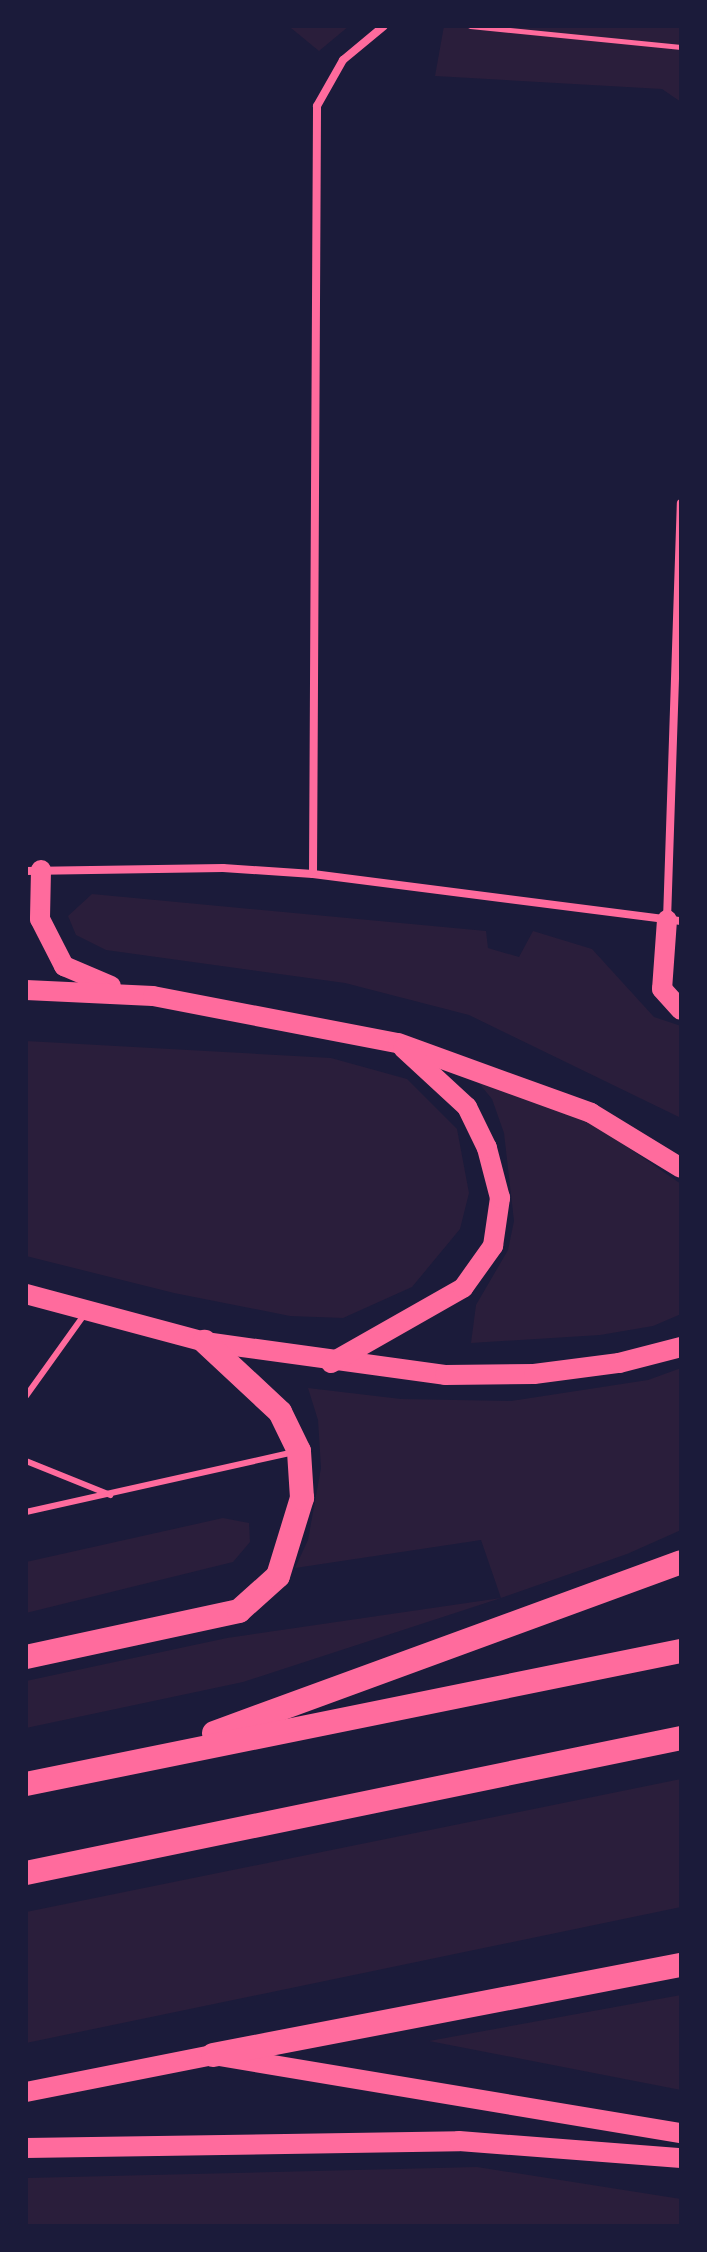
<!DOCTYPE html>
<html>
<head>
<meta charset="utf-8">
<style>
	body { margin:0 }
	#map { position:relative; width:707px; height:2252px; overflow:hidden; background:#1b1b3a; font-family:Jost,sans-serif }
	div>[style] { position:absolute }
	.green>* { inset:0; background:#2a1e3b }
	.path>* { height:5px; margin:-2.5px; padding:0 2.5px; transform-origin:2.5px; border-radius:2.5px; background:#ff6b9d }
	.service>* { height:6px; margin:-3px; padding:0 3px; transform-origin:3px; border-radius:3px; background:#ff6b9d }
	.minor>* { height:8px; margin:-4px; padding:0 4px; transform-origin:4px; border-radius:4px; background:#ff6b9d }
	.primary>* { height:20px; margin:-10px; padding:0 10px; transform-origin:10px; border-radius:10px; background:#ff6b9d }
	.motorway>* { height:24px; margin:-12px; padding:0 12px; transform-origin:12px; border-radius:12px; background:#ff6b9d }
	span { translate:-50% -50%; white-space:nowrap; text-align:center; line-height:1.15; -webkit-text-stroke:6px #1b1b3a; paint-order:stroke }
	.frame { position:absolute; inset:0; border:28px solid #1b1b3a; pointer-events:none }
</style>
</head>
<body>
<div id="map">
	<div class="green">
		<div style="clip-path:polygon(278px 26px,349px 26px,319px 51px,291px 28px)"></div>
		<div style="clip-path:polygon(444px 26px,681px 26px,681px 102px,662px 89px,435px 76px)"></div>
		<div style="clip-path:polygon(92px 894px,486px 931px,488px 948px,519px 957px,533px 931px,592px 949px,654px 1017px,681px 1026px,681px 1118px,469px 1015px,345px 983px,106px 950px,76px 935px,68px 916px)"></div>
		<div style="clip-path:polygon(26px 1041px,331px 1058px,407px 1079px,457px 1129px,469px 1193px,460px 1229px,412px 1287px,343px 1318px,290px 1316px,174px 1293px,26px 1256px)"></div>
		<div style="clip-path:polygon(473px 1076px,594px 1124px,681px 1184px,681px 1314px,653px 1326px,600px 1335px,471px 1343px,476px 1305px,508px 1250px,514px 1221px,504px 1133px,492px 1099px)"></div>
		<div style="clip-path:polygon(681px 1368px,681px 1530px,627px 1554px,501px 1598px,243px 1682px,26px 1728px,26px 1681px,227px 1638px,501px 1598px,481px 1540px,295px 1568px,308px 1540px,321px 1468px,318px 1420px,308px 1388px,401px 1399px,511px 1401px,648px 1380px)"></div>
		<div style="clip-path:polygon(223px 1518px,249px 1523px,250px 1542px,233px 1562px,26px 1613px,26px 1562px)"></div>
		<div style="clip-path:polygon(681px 1779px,681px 1907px,26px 2043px,26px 1912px)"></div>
		<div style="clip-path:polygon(681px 1995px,681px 2090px,429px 2041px)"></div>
		<div style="clip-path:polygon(477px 2167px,681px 2199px,681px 2226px,26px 2226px,26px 2178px)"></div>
	</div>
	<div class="path">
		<div style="left:470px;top:26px;width:212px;rotate:5.7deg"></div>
	</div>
	<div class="service">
		<div style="left:26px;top:1396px;width:100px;rotate:-54.4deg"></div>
		<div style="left:26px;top:1461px;width:91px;rotate:22deg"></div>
		<div style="left:26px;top:1512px;width:276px;rotate:-12.6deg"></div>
	</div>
	<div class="minor">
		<div style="left:26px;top:871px;width:197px;rotate:-0.9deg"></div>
		<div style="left:223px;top:868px;width:90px;rotate:3.8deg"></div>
		<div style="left:313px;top:874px;width:371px;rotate:7.3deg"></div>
		<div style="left:313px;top:874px;width:768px;rotate:-89.7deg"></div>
		<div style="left:317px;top:106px;width:53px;rotate:-60.5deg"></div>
		<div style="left:343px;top:60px;width:53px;rotate:-39.7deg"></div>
		<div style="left:667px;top:920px;width:417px;rotate:-88.1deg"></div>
	</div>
	<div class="primary">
		<div style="left:41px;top:870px;width:49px;rotate:91.2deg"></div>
		<div style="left:40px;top:919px;width:53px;rotate:62.9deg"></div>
		<div style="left:64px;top:966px;width:51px;rotate:23.1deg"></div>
		<div style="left:667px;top:920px;width:69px;rotate:94.1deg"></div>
		<div style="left:662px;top:989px;width:28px;rotate:48deg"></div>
		<div style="left:26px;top:990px;width:127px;rotate:2.7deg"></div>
		<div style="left:153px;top:996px;width:249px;rotate:10.9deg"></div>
		<div style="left:398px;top:1043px;width:205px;rotate:19.9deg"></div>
		<div style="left:591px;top:1113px;width:105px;rotate:31.4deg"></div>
		<div style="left:26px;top:1294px;width:185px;rotate:15deg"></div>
		<div style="left:205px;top:1342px;width:242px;rotate:7.8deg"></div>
		<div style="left:445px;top:1375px;width:89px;rotate:-0.6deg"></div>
		<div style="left:534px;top:1374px;width:86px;rotate:-7.4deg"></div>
		<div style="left:619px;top:1363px;width:64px;rotate:-14.5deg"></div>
		<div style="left:331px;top:1363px;width:152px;rotate:-29.6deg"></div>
		<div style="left:463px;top:1288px;width:52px;rotate:-54.5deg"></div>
		<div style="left:493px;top:1246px;width:49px;rotate:-81.7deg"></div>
		<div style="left:500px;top:1198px;width:52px;rotate:-104.6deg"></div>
		<div style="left:487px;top:1148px;width:46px;rotate:-116deg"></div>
		<div style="left:467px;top:1107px;width:87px;rotate:-137.3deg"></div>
		<div style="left:26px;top:2092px;width:191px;rotate:-11.2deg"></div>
		<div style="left:213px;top:2055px;width:474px;rotate:9.5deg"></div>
		<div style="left:26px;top:2148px;width:433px;rotate:-0.9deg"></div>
		<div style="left:459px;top:2141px;width:223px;rotate:4.4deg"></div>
	</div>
	<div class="motorway">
		<div style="left:26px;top:1657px;width:218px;rotate:-12.2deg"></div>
		<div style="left:239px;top:1611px;width:52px;rotate:-41.9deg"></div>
		<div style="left:278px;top:1576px;width:82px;rotate:-72.9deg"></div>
		<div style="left:302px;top:1498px;width:47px;rotate:-93.7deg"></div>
		<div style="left:299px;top:1451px;width:43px;rotate:-116deg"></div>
		<div style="left:280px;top:1412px;width:103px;rotate:-137deg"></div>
		<div style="left:214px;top:1733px;width:497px;rotate:-20.1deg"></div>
		<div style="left:26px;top:1784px;width:668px;rotate:-11.48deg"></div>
		<div style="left:26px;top:1873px;width:669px;rotate:-11.65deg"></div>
		<div style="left:213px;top:2055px;width:477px;rotate:-10.9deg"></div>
	</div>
	<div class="frame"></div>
</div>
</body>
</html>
